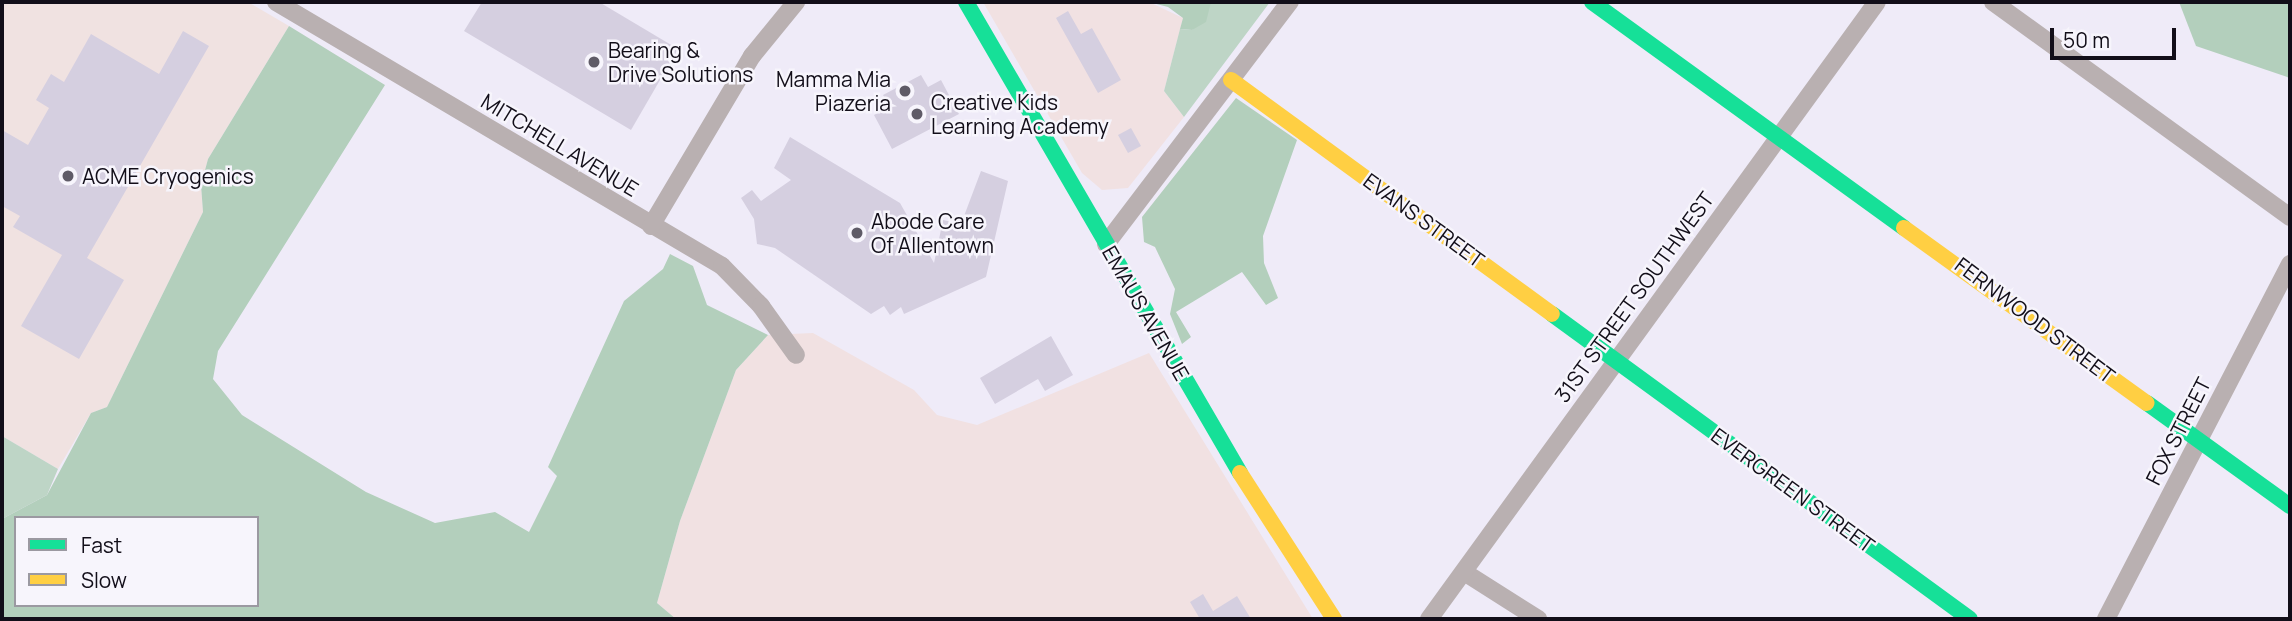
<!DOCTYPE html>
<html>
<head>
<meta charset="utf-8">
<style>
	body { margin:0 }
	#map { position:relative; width:2292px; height:621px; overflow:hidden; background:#efebf8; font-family:Manrope,sans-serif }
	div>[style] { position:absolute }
	.commercial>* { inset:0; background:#f1e1e2 }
	.industrial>* { inset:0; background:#f0e2e1 }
	.green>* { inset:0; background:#bed5c6 }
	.forest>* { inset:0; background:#b3cfbc }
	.building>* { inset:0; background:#d5cfe0 }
	.street>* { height:18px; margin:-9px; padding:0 9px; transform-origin:9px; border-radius:9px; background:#b9b0b1 }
	.fast>* { height:16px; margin:-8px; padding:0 8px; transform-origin:8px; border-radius:8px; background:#16e098 }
	.slow>* { height:16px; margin:-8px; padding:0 8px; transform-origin:8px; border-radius:8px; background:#ffcf43 }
	.dots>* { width:19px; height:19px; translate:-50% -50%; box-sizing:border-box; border:4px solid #f7f5fc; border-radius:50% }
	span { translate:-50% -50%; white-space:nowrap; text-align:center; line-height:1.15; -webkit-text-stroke:5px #f7f5fc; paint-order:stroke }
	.poi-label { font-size:21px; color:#120e19 }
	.left { translate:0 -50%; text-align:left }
	.right { translate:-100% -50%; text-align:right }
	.street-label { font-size:21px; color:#120e19 }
	.frame { position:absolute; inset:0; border:4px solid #120e19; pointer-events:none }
	.legend { position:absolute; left:14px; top:516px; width:245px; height:91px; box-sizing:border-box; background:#f7f5fc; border:2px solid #9b99a1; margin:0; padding:9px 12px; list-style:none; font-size:21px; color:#120e19 }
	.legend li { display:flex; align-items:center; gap:14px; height:35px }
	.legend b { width:35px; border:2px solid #9b99a1 }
	.scale { position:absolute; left:2050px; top:28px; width:126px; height:32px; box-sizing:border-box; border:4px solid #120e19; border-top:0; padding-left:9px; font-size:21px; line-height:24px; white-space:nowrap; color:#120e19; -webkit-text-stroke:5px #f7f5fc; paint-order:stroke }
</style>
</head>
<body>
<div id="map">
	<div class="commercial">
		<div style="clip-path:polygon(983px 2px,1149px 2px,1183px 18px,1164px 91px,1184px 117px,1128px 188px,1102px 190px,1082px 173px)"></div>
		<div style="clip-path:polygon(813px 333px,914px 390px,937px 415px,977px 425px,1149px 353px,1313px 619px,676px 619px,657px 603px,680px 521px,736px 370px,768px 335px)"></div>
	</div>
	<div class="industrial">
		<div style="clip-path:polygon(2px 2px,248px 2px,289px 26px,208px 159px,201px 185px,203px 212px,107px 407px,91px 413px,58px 469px,2px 436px)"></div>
	</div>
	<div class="green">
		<div style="clip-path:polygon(1211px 2px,1270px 2px,1184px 117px,1164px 91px,1180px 29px,1192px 30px)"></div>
		<div style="clip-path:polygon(2px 436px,58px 469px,47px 495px,2px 519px)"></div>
	</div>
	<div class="forest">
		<div style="clip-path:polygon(1149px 2px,1211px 2px,1206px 22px,1192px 30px,1180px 29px,1183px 18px,1168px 7px)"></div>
		<div style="clip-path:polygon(2179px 2px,2290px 2px,2290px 78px,2196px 46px)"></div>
		<div style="clip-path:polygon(evenodd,289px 26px,385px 85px,218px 351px,213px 379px,242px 415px,366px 492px,435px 523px,495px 512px,529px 532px,557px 476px,548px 467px,624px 301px,663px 269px,670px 254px,693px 266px,707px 305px,768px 335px,736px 370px,680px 521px,657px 603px,676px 619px,2px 619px,2px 519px,47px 495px,91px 413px,107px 407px,203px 212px,201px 185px,208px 159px,289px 26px,16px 518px,257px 518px,257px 605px,16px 605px,16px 518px)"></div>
		<div style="clip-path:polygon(1236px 98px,1297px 140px,1263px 236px,1264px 263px,1278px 298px,1266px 305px,1242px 272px,1176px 312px,1191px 337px,1182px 344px,1170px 314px,1175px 289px,1155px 247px,1144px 242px,1142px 217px)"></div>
	</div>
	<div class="building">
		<div style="clip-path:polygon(482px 2px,599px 2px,678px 49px,631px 130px,464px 31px)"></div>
		<div style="clip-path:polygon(1068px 11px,1081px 34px,1092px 28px,1121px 80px,1098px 93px,1056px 18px)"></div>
		<div style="clip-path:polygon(183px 31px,209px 46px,87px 258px,124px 280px,79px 359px,21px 326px,62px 255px,13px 227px,20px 216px,2px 206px,2px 130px,28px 145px,49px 108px,36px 100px,51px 74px,64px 82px,91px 34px,159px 74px)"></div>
		<div style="clip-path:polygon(921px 75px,928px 87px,941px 80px,959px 114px,892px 149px,874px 115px,890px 107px,883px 95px)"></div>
		<div style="clip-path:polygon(1131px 128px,1141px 146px,1128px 153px,1118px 135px)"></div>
		<div style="clip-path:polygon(790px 137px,900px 203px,934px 263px,943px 220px,961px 224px,981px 171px,1008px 181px,986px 277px,904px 314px,901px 307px,890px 315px,884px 306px,871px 314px,775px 248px,757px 244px,754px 219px,741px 198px,752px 190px,761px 201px,791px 180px,774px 168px)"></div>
		<div style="clip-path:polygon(1051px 336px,1073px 375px,1045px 391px,1038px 379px,995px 404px,980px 378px)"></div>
		<div style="clip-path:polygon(1203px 594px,1213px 611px,1237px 596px,1251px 619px,1200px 619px,1190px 602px)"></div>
	</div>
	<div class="street">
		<div style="left:276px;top:2px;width:518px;rotate:30.62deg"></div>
		<div style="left:722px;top:266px;width:56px;rotate:45.7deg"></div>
		<div style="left:761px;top:306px;width:60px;rotate:54.5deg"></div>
		<div style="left:1993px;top:2px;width:367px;rotate:35.9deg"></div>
		<div style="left:651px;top:226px;width:198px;rotate:-59.3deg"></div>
		<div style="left:752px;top:56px;width:70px;rotate:-50.8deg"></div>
		<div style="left:1106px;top:244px;width:304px;rotate:-52.8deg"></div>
		<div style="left:1464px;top:572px;width:88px;rotate:32.4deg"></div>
		<div style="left:1429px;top:619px;width:762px;rotate:-54.02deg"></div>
		<div style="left:2106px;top:619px;width:400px;rotate:-62.6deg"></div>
	</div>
	<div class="fast">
		<div style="left:966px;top:2px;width:545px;rotate:59.81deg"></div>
		<div style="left:1592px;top:2px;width:385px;rotate:35.9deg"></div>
		<div style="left:1552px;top:314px;width:517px;rotate:36.12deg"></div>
		<div style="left:2147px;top:403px;width:176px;rotate:35.8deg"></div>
	</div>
	<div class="slow">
		<div style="left:1231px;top:80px;width:397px;rotate:36.1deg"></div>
		<div style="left:1904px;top:228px;width:299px;rotate:35.8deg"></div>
		<div style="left:1240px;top:473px;width:174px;rotate:57.2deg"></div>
	</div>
	<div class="dots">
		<div style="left:594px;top:62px;background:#5f5b67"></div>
		<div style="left:905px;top:91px;background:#5f5b67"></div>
		<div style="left:917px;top:114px;background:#5f5b67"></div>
		<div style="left:68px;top:176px;background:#5f5b67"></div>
		<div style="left:857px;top:233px;background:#5f5b67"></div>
	</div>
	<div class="poi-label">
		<span class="left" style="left:608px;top:62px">Bearing &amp;<br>Drive Solutions</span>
		<span class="right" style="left:891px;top:91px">Mamma Mia<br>Piazeria</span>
		<span class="left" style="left:931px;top:114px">Creative Kids<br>Learning Academy</span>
		<span class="left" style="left:82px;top:176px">ACME Cryogenics</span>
		<span class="left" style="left:871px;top:233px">Abode Care<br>Of Allentown</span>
	</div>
	<div class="street-label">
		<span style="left:560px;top:145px;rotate:31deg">MITCHELL AVENUE</span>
		<span style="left:1424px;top:220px;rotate:36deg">EVANS STREET</span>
		<span style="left:1634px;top:297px;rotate:-54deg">31ST STREET SOUTHWEST</span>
		<span style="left:1146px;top:313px;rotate:60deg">EMAUS AVENUE</span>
		<span style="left:2035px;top:320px;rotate:37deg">FERNWOOD STREET</span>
		<span style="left:2178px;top:431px;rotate:-63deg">FOX STREET</span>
		<span style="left:1793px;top:490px;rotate:36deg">EVERGREEN STREET</span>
	</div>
	<div class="frame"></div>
	<ul class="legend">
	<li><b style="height:9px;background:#16e098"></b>Fast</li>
	<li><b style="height:9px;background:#ffcf43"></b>Slow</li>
	</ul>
	<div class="scale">50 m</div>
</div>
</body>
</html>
